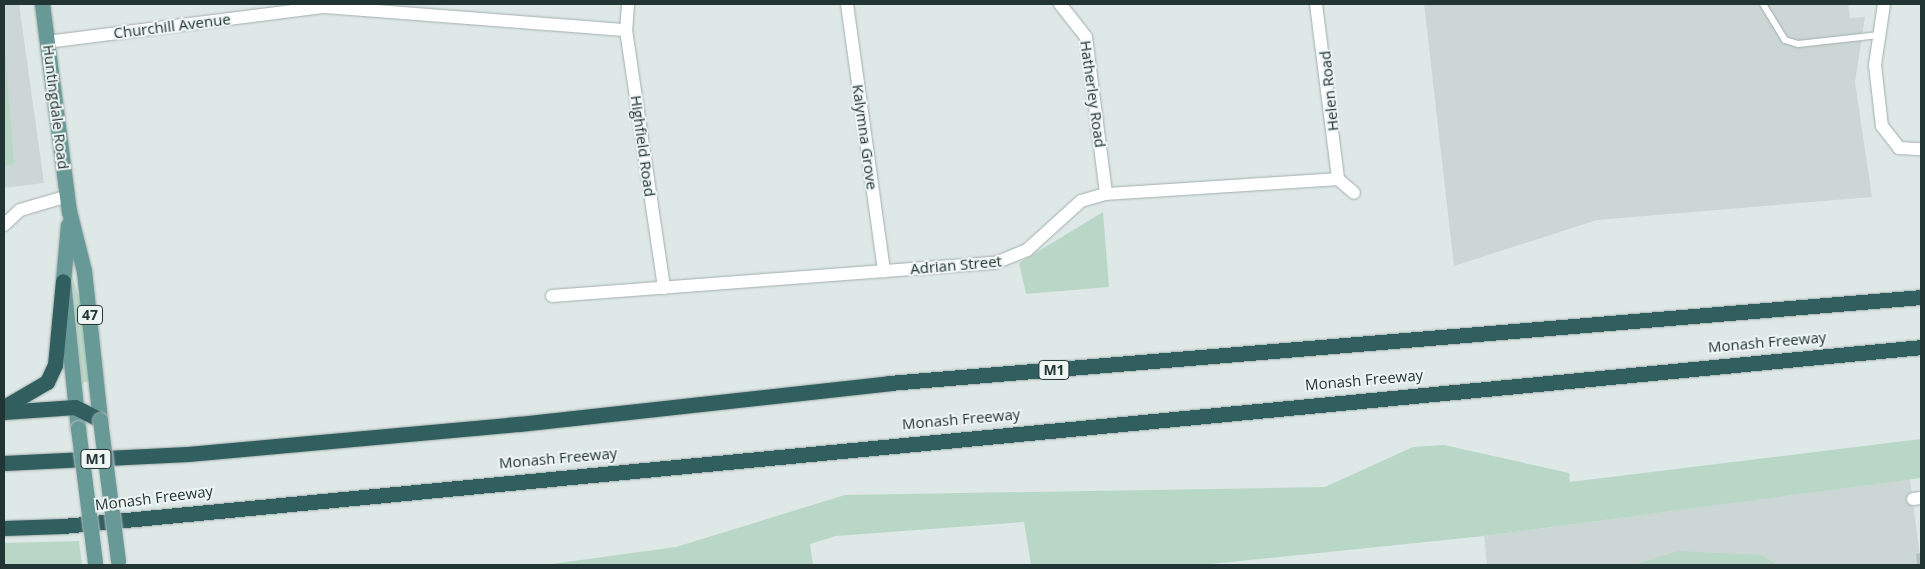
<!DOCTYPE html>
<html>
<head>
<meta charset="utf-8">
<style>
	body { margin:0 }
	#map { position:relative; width:1925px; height:569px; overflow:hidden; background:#dee8e6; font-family:"Open Sans",sans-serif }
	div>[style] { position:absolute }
	.built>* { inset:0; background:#ccd7d5 }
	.green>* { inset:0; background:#b9d7c7 }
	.building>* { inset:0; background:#b4c2bf }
	.roads { filter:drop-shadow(0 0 1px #a2afad) drop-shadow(0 0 1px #a2afad) }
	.service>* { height:6px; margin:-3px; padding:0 3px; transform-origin:3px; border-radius:3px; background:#fff }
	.minor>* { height:12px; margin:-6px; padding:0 6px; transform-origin:6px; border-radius:6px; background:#fff }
	.primary>* { height:15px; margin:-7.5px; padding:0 7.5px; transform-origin:7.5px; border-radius:7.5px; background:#679997 }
	.motorway>* { height:15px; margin:-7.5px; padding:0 7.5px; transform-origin:7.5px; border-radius:7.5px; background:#315e5e }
	.bridges { filter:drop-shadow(0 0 1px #bcc2c2) drop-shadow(0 0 1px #bcc2c2) }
	.primary-bridge>* { height:15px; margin:-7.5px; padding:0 7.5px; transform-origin:7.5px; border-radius:7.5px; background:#679997 }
	span { translate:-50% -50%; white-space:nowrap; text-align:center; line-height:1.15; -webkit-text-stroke:4px #eef5f3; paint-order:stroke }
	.shield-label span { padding:1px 4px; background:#eef5f3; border:1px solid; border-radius:4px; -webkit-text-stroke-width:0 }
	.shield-label { font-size:14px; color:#213534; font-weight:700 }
	.street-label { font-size:15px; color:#213534 }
	.frame { position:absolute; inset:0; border:5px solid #213534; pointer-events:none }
</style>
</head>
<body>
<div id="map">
	<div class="built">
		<div style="clip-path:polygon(4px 4px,19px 4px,44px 183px,4px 188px)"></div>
		<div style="clip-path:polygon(1424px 4px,1848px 4px,1850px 18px,1865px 17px,1855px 82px,1872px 197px,1597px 220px,1454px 266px)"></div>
		<div style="clip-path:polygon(1910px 479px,1921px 565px,1487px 565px,1484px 536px)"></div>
	</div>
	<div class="green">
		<div style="clip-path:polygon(4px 37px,14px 164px,4px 166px)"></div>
		<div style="clip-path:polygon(1103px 212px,1109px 287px,1026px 294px,1019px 263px)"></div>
		<div style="clip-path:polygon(72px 276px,80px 301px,89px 381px,82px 383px)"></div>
		<div style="clip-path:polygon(1921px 439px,1921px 478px,1484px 536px,1201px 565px,1031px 565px,1024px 522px,836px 536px,810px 544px,813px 565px,544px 565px,676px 547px,845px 495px,1325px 487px,1413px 447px,1444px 445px,1569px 473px,1570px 482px)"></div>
		<div style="clip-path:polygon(79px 541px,82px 565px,4px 565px,4px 543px)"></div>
		<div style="clip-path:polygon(1678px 551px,1762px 555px,1777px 565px,1634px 565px)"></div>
	</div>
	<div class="building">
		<div style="clip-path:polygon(1921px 553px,1921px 565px,1917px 565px,1916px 554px)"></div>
	</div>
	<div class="roads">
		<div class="service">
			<div style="left:1763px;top:4px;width:42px;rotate:58.6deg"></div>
			<div style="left:1785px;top:40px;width:14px;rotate:17deg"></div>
			<div style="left:1798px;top:44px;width:82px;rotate:-6.3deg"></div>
		</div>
		<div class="minor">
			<div style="left:628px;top:4px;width:26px;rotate:94deg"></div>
			<div style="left:626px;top:30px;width:261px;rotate:81.6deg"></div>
			<div style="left:847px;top:4px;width:270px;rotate:82.1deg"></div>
			<div style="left:1060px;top:4px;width:42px;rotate:51.8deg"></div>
			<div style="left:1086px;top:37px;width:158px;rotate:82.7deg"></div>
			<div style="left:1316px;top:4px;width:176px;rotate:82.8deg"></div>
			<div style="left:1884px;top:4px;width:62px;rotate:98.4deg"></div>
			<div style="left:1875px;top:65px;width:61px;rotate:83.5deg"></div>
			<div style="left:1882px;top:126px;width:28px;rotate:52deg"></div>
			<div style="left:1899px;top:148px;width:22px;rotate:3deg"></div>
			<div style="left:47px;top:42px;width:280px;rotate:-7.2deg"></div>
			<div style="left:325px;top:7px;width:302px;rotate:4.4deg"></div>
			<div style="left:1338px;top:179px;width:21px;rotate:41deg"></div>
			<div style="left:4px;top:225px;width:22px;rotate:-43deg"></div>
			<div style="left:20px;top:210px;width:50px;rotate:-16.3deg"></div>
			<div style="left:552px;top:296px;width:444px;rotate:-4.3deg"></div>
			<div style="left:995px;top:263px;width:35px;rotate:-22deg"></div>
			<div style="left:1027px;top:250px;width:73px;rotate:-42.2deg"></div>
			<div style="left:1081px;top:201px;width:26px;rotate:-16deg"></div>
			<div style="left:1106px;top:194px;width:232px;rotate:-3.7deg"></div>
			<div style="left:1913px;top:499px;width:8px;rotate:-7deg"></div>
		</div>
		<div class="primary">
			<div style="left:42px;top:4px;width:209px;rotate:82.6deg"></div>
			<div style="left:69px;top:211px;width:62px;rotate:76deg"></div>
			<div style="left:84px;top:271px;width:150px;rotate:83.9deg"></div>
			<div style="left:68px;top:225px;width:56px;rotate:95.1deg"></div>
			<div style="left:63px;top:281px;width:148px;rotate:84.2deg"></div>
		</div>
		<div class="motorway">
			<div style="left:4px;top:407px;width:50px;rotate:-30.2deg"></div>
			<div style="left:47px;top:382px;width:19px;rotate:-65deg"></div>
			<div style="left:55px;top:365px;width:84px;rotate:-84.6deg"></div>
			<div style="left:4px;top:412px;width:71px;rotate:-4deg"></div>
			<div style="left:75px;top:407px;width:28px;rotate:27deg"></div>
			<div style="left:4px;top:463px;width:184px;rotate:-2.8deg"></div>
			<div style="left:188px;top:454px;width:333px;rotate:-5.2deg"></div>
			<div style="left:520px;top:424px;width:371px;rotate:-6.3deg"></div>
			<div style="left:889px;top:383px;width:1036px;rotate:-4.76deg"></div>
			<div style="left:4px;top:528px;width:59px;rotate:-1.9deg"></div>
			<div style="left:63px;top:526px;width:1867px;rotate:-5.5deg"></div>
		</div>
	</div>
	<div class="bridges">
		<div class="primary-bridge">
			<div style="left:100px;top:420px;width:142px;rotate:82.7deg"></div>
			<div style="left:78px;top:428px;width:136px;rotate:82.8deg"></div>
		</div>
	</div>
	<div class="shield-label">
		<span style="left:90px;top:315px">47</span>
		<span style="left:1054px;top:370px">M1</span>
		<span style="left:96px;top:459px">M1</span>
	</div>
	<div class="street-label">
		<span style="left:172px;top:26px;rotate:-7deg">Churchill Avenue</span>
		<span style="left:1329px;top:91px;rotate:-96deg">Helen Road</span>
		<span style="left:1093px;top:94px;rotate:82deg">Hatherley Road</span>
		<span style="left:56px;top:107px;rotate:83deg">Huntingdale Road</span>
		<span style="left:865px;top:137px;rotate:82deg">Kalymna Grove</span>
		<span style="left:643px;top:146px;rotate:82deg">Highfield Road</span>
		<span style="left:956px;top:265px;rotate:-5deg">Adrian Street</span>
		<span style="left:1767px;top:342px;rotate:-5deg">Monash Freeway</span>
		<span style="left:1364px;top:380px;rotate:-5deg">Monash Freeway</span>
		<span style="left:961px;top:419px;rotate:-5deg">Monash Freeway</span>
		<span style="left:558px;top:458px;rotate:-5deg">Monash Freeway</span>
		<span style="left:154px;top:498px;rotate:-7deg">Monash Freeway</span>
	</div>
	<div class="frame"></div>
</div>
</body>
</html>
